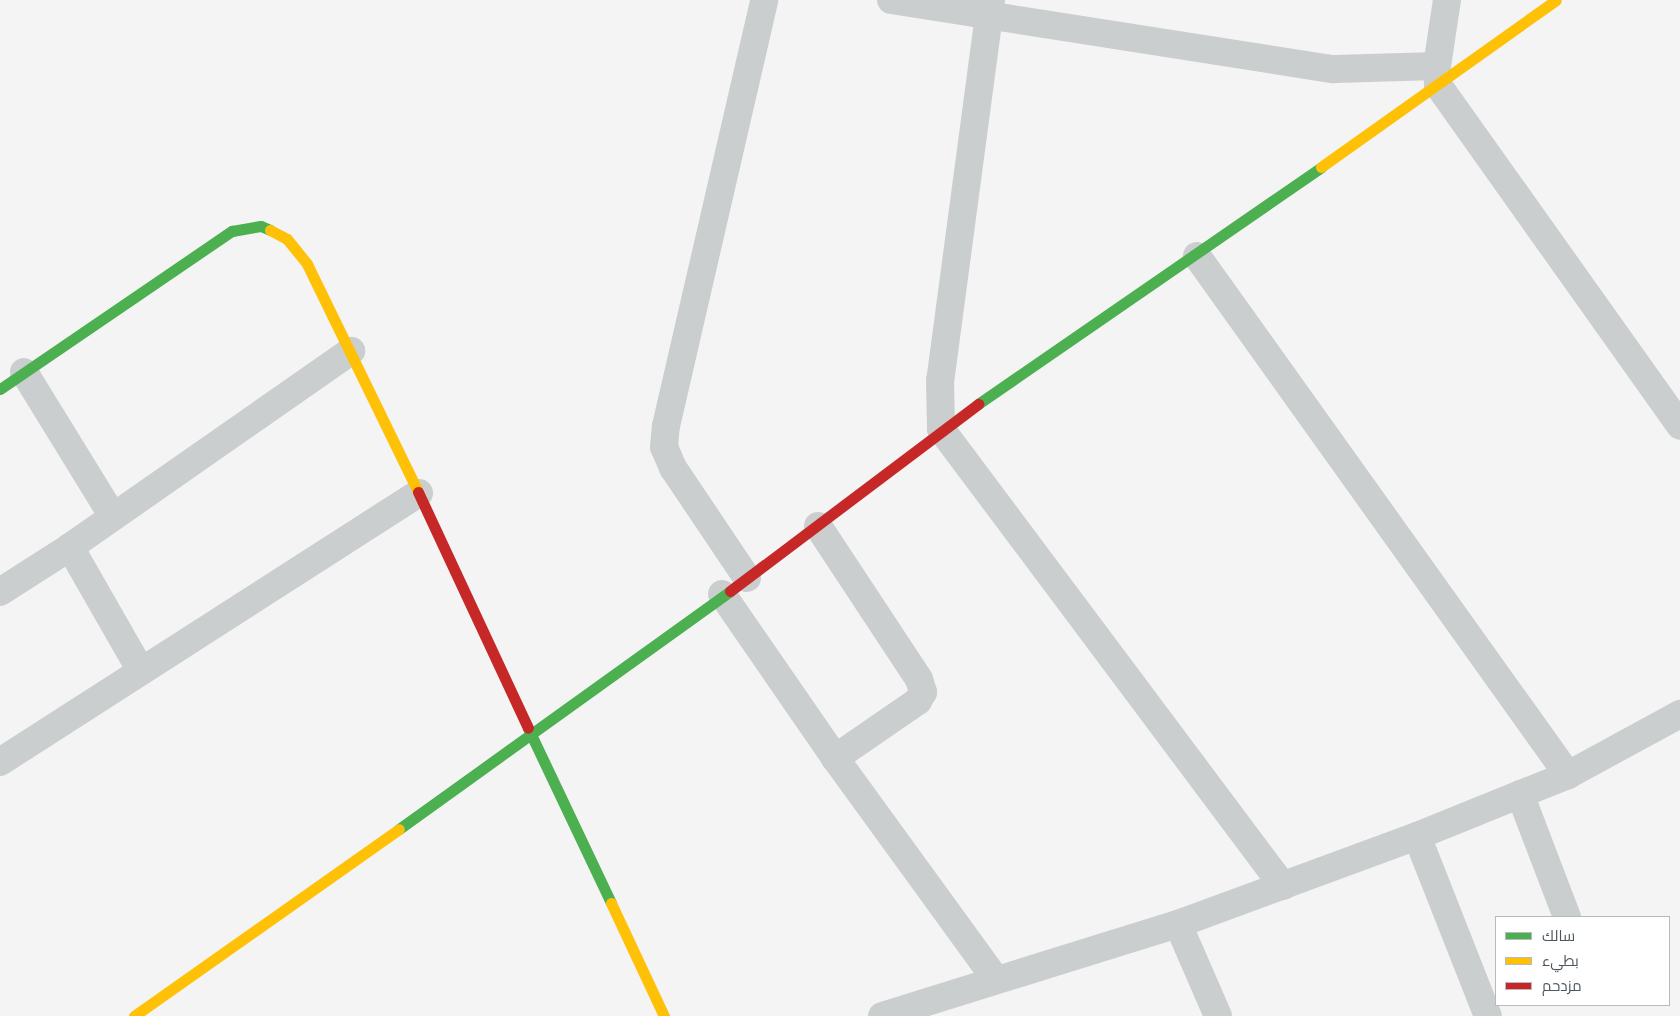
<!DOCTYPE html>
<html>
<head>
<meta charset="utf-8">
<style>
	body { margin:0 }
	#map { position:relative; width:1680px; height:1016px; overflow:hidden; background:#f4f4f4; font-family:"IBM Plex Sans",Cairo,sans-serif }
	div>[style] { position:absolute }
	.street>* { height:28px; margin:-14px; padding:0 14px; transform-origin:14px; border-radius:14px; background:#cbcecf }
	.fast>* { height:11px; margin:-5.5px; padding:0 5.5px; transform-origin:5.5px; border-radius:5.5px; background:#4caf50 }
	.slow>* { height:11px; margin:-5.5px; padding:0 5.5px; transform-origin:5.5px; border-radius:5.5px; background:#ffc107 }
	.jam>* { height:11px; margin:-5.5px; padding:0 5.5px; transform-origin:5.5px; border-radius:5.5px; background:#c62828 }
	span { translate:-50% -50%; white-space:nowrap; text-align:center; line-height:1.15; -webkit-text-stroke:5px #fff; paint-order:stroke }
	.legend { position:absolute; left:1495px; top:916px; width:175px; height:90px; box-sizing:border-box; background:#fff; border:1px solid #b7bbbf; margin:0; padding:6px 9px; list-style:none; font-size:15px; color:#4c565e }
	.legend li { display:flex; align-items:center; gap:10px; height:25px }
	.legend b { width:25px; border:1px solid #b7bbbf }
</style>
</head>
<body>
<div id="map">
	<div class="street">
		<div style="left:891px;top:0;width:448px;rotate:8.9deg"></div>
		<div style="left:1334px;top:69px;width:103px;rotate:-1.7deg"></div>
		<div style="left:991px;top:0;width:383px;rotate:97.6deg"></div>
		<div style="left:940px;top:380px;width:49px;rotate:88.8deg"></div>
		<div style="left:941px;top:429px;width:571px;rotate:53.19deg"></div>
		<div style="left:1447px;top:0;width:67px;rotate:98.6deg"></div>
		<div style="left:1437px;top:66px;width:19px;rotate:87deg"></div>
		<div style="left:1438px;top:85px;width:418px;rotate:54.6deg"></div>
		<div style="left:1197px;top:256px;width:638px;rotate:54.44deg"></div>
		<div style="left:24px;top:372px;width:168px;rotate:58.4deg"></div>
		<div style="left:818px;top:526px;width:183px;rotate:56.6deg"></div>
		<div style="left:919px;top:679px;width:14px;rotate:73deg"></div>
		<div style="left:923px;top:692px;width:10px;rotate:119deg"></div>
		<div style="left:918px;top:701px;width:101px;rotate:145.5deg"></div>
		<div style="left:70px;top:547px;width:143px;rotate:60.2deg"></div>
		<div style="left:747px;top:578px;width:133px;rotate:-123.9deg"></div>
		<div style="left:673px;top:468px;width:23px;rotate:-113deg"></div>
		<div style="left:664px;top:447px;width:21px;rotate:-85deg"></div>
		<div style="left:666px;top:426px;width:437px;rotate:-77deg"></div>
		<div style="left:0;top:592px;width:83px;rotate:-32.7deg"></div>
		<div style="left:70px;top:547px;width:343px;rotate:-34.9deg"></div>
		<div style="left:722px;top:594px;width:199px;rotate:55.4deg"></div>
		<div style="left:835px;top:758px;width:274px;rotate:54deg"></div>
		<div style="left:0;top:762px;width:498px;rotate:-32.7deg"></div>
		<div style="left:1520px;top:794px;width:132px;rotate:69.1deg"></div>
		<div style="left:1417px;top:836px;width:193px;rotate:68.5deg"></div>
		<div style="left:1178px;top:924px;width:100px;rotate:66.5deg"></div>
		<div style="left:882px;top:1016px;width:310px;rotate:-17.3deg"></div>
		<div style="left:1178px;top:924px;width:255px;rotate:-20.2deg"></div>
		<div style="left:1417px;top:836px;width:163px;rotate:-22deg"></div>
		<div style="left:1568px;top:775px;width:128px;rotate:-28.6deg"></div>
	</div>
	<div class="fast">
		<div style="left:0;top:389px;width:281px;rotate:-34.3deg"></div>
		<div style="left:232px;top:231px;width:29px;rotate:-10deg"></div>
		<div style="left:261px;top:226px;width:10px;rotate:24deg"></div>
		<div style="left:978px;top:404px;width:417px;rotate:-34.6deg"></div>
		<div style="left:528px;top:728px;width:194px;rotate:64.6deg"></div>
		<div style="left:399px;top:829px;width:408px;rotate:-35.7deg"></div>
	</div>
	<div class="slow">
		<div style="left:1321px;top:167px;width:288px;rotate:-35.4deg"></div>
		<div style="left:270px;top:230px;width:19px;rotate:28deg"></div>
		<div style="left:287px;top:239px;width:32px;rotate:51deg"></div>
		<div style="left:307px;top:264px;width:254px;rotate:64deg"></div>
		<div style="left:611px;top:903px;width:125px;rotate:64.9deg"></div>
		<div style="left:134px;top:1016px;width:324px;rotate:-35.2deg"></div>
	</div>
	<div class="jam">
		<div style="left:418px;top:492px;width:260px;rotate:65deg"></div>
		<div style="left:730px;top:591px;width:311px;rotate:-37deg"></div>
	</div>
	<ul class="legend">
	<li><b style="height:6px;background:#4caf50"></b>سالك</li>
	<li><b style="height:6px;background:#ffc107"></b>بطيء</li>
	<li><b style="height:6px;background:#c62828"></b>مزدحم</li>
	</ul>
</div>
</body>
</html>
